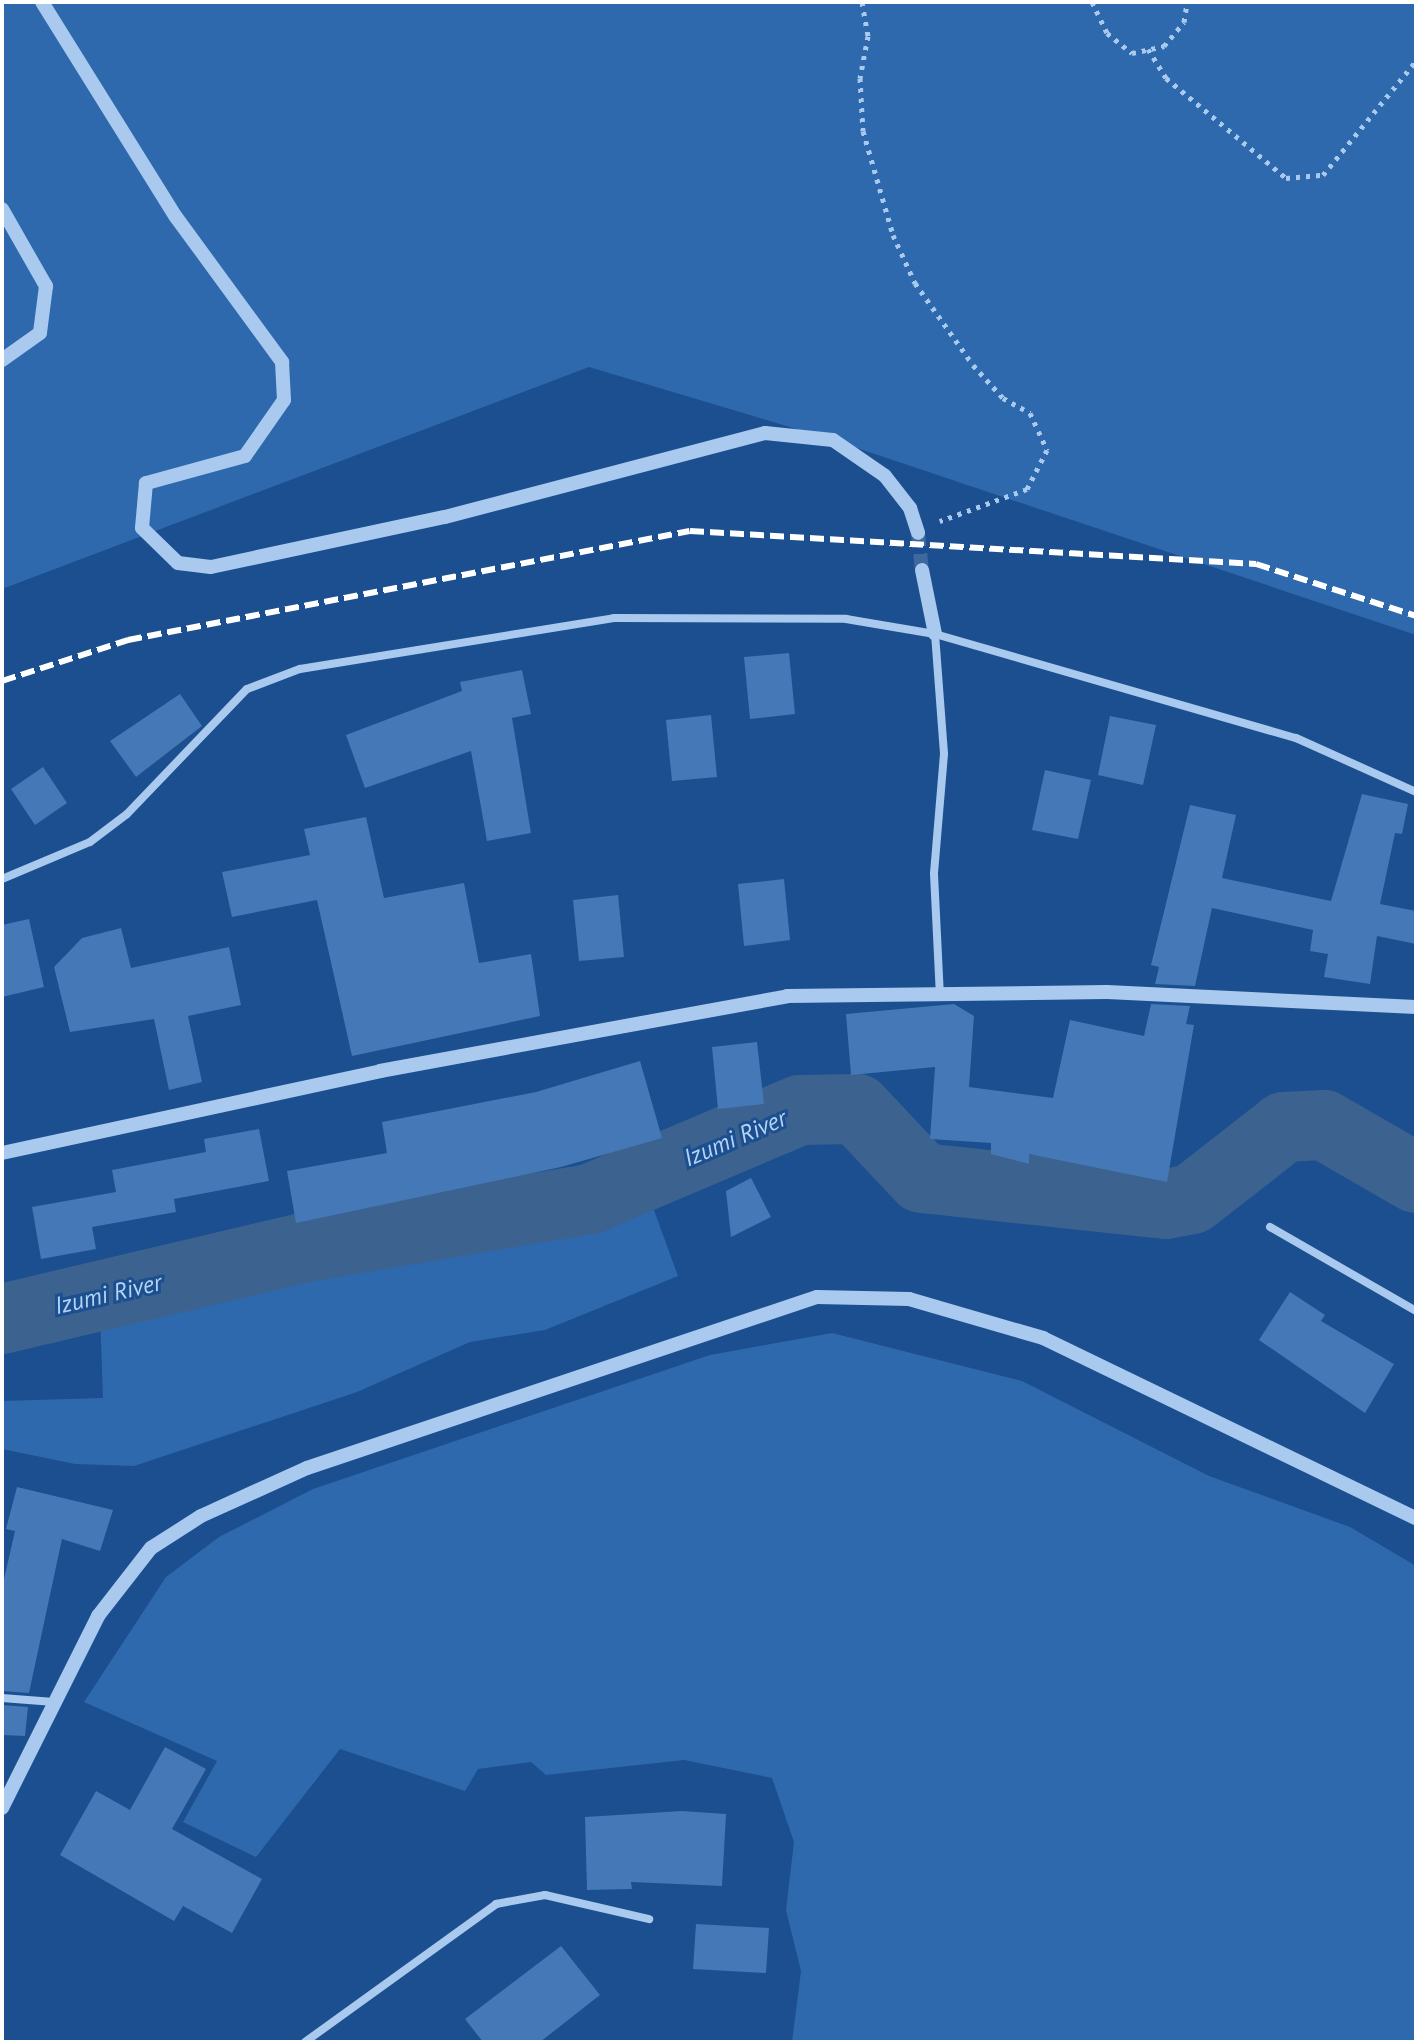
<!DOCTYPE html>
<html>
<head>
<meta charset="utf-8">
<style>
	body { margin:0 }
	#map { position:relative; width:1418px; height:2044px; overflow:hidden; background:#1b4f8f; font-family:"PT Sans",sans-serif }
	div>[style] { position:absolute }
	.green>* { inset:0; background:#2e69ad }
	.river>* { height:70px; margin:-35px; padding:0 35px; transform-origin:35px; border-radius:35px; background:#3c6290 }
	.building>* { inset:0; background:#4478b7 }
	.tertiary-tunnel>* { height:14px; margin-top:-7px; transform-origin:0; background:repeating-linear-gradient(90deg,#3d69a0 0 14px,transparent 0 21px) }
	.path>* { height:5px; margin-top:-2.5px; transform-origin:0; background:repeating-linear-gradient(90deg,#a9c9ee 0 4px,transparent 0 10px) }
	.minor>* { height:8px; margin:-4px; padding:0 4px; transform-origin:4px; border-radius:4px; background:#a9c9ee }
	.tertiary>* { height:14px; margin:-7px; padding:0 7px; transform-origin:7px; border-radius:7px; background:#a9c9ee }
	.rail>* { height:6px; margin-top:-3px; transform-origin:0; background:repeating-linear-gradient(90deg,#fff 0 14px,transparent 0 20px) }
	span { translate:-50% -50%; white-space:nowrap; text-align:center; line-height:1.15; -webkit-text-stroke:6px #1b4f8f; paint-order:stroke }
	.water-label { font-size:24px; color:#b5d3f5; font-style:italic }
	.frame { position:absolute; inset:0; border:4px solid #fff; pointer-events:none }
</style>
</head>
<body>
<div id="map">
	<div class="green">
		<div style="clip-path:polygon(2px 2px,1416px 2px,1416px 635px,833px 440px,589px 367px,2px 589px)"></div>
		<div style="clip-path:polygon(647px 1191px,678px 1276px,545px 1330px,470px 1342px,357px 1392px,134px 1466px,75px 1464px,2px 1449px,2px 1401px,103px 1398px,100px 1314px,399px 1248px,580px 1218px)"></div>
		<div style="clip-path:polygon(832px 1333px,1022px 1381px,1209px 1476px,1350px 1527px,1416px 1566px,1416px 2042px,792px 2042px,801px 1971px,786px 1910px,794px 1842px,772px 1778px,684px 1760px,546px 1775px,531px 1762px,478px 1769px,465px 1791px,340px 1749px,256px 1857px,183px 1822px,217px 1761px,84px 1702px,166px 1577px,219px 1537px,313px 1489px,710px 1355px)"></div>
	</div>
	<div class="river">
		<div style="left:2px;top:1319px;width:312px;rotate:-13.3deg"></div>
		<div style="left:306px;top:1247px;width:288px;rotate:-9.6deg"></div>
		<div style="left:590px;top:1199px;width:228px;rotate:-23deg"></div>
		<div style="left:800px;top:1110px;width:57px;rotate:-1deg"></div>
		<div style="left:857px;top:1109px;width:95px;rotate:46.7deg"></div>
		<div style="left:922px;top:1178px;width:245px;rotate:6.1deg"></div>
		<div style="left:1166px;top:1204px;width:26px;rotate:-11deg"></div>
		<div style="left:1192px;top:1199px;width:117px;rotate:-38deg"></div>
		<div style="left:1284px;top:1127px;width:40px;rotate:-2.9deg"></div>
		<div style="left:1324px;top:1125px;width:106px;rotate:29.9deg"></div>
	</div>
	<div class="building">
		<div style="clip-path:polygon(789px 653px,795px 714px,750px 719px,744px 657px)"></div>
		<div style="clip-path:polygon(522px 670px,531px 714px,512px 718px,531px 833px,487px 841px,471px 751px,365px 788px,346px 735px,462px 691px,460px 682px)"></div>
		<div style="clip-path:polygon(180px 694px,202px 726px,136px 777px,110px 741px)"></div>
		<div style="clip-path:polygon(711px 715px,717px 777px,672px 781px,666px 720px)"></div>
		<div style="clip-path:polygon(1110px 716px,1156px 725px,1143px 785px,1098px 775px)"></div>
		<div style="clip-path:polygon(43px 767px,67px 803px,35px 825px,11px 789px)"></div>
		<div style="clip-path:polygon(1045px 770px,1091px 780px,1078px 839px,1032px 830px)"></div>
		<div style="clip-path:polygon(1362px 794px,1408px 804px,1402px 834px,1395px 833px,1380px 904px,1416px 911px,1416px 944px,1377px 936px,1370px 984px,1324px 977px,1328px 954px,1310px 951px,1313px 930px,1212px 908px,1195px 986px,1155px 984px,1159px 967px,1151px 965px,1190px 805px,1236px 815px,1222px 878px,1331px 901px)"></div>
		<div style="clip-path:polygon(366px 817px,384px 898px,464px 883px,479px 963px,531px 954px,540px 1016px,352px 1056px,317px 900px,232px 917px,222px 872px,310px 855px,304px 829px)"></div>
		<div style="clip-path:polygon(784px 879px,790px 940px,744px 946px,738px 884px)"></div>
		<div style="clip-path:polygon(618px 895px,624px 957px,579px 961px,573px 900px)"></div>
		<div style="clip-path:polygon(29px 919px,44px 987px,2px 997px,2px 925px)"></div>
		<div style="clip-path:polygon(121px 928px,131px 968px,229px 947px,241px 1005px,188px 1016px,202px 1082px,169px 1090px,154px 1019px,70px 1032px,54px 967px,82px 938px)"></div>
		<div style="clip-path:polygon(954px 1004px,974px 1016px,969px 1087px,1053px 1098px,1070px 1020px,1144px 1036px,1151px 1004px,1190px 1006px,1186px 1024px,1194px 1025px,1167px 1182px,1029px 1154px,1029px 1164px,991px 1154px,991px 1143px,930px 1139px,935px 1067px,851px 1075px,846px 1014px)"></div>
		<div style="clip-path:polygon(757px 1042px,764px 1104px,718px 1109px,712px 1047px)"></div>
		<div style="clip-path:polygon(640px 1061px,662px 1138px,561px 1167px,296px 1223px,287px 1171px,387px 1153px,382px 1122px,536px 1092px)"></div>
		<div style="clip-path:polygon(259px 1129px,269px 1181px,174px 1199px,176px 1212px,92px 1227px,96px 1249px,41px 1259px,32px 1207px,116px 1192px,112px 1170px,206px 1152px,204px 1139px)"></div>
		<div style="clip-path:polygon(751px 1178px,771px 1217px,731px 1237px,726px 1191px)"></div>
		<div style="clip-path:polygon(1290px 1292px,1325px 1315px,1321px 1321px,1394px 1364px,1365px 1413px,1259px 1340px)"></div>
		<div style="clip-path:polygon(17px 1487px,113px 1510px,100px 1551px,62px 1539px,29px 1693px,2px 1691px,2px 1588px,15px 1531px,6px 1529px)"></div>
		<div style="clip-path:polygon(2px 1705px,28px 1707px,25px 1736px,2px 1735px)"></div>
		<div style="clip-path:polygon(165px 1747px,206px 1769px,172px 1829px,262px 1879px,232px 1933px,183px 1906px,174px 1921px,60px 1855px,96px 1791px,130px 1810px)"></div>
		<div style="clip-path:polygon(682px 1811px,726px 1814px,722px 1886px,631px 1882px,632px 1889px,587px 1890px,585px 1817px)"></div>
		<div style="clip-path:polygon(696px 1924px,769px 1928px,766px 1973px,693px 1969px)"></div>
		<div style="clip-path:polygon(561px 1946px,600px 1995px,540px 2042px,483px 2042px,465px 2019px)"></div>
	</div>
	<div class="tertiary-tunnel">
		<div style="left:918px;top:533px;width:37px;rotate:84deg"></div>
	</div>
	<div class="path">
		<div style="left:862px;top:2px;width:35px;rotate:80deg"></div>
		<div style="left:868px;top:36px;width:43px;rotate:100.8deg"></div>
		<div style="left:860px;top:78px;width:53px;rotate:86.8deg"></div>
		<div style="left:863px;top:131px;width:108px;rotate:73.9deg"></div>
		<div style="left:893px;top:235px;width:53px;rotate:65.4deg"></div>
		<div style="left:915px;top:283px;width:100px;rotate:54.7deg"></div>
		<div style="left:973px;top:365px;width:45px;rotate:47.7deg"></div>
		<div style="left:1003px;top:398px;width:31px;rotate:29deg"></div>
		<div style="left:1030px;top:413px;width:41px;rotate:65.3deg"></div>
		<div style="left:1047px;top:450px;width:44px;rotate:117.1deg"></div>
		<div style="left:1027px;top:489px;width:93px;rotate:159.8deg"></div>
		<div style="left:1092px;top:2px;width:34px;rotate:64deg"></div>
		<div style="left:1107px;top:33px;width:32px;rotate:39deg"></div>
		<div style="left:1132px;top:53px;width:33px;rotate:-12deg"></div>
		<div style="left:1164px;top:46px;width:31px;rotate:-50deg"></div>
		<div style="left:1184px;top:22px;width:20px;rotate:-81deg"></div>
		<div style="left:1148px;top:49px;width:34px;rotate:58deg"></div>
		<div style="left:1166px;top:78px;width:156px;rotate:39.8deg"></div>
		<div style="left:1286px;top:178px;width:37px;rotate:-5deg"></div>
		<div style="left:1323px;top:175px;width:147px;rotate:-50.8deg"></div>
	</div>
	<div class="minor">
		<div style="left:935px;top:634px;width:120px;rotate:85.7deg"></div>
		<div style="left:944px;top:754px;width:120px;rotate:94.8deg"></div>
		<div style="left:934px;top:874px;width:121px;rotate:87.2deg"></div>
		<div style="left:2px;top:879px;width:95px;rotate:-22.8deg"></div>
		<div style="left:90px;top:842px;width:46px;rotate:-37.1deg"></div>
		<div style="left:127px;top:814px;width:173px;rotate:-46.2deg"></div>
		<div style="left:247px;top:689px;width:57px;rotate:-20.7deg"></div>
		<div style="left:300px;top:669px;width:318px;rotate:-9.2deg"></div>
		<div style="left:614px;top:618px;width:232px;rotate:0.2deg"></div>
		<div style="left:846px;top:619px;width:90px;rotate:9.6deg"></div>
		<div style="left:935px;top:634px;width:376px;rotate:16.1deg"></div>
		<div style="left:1296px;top:738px;width:132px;rotate:24.2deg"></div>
		<div style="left:1270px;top:1227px;width:168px;rotate:29.9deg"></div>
		<div style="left:2px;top:1698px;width:52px;rotate:4.4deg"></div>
		<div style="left:305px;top:2042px;width:236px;rotate:-35.8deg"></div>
		<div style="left:496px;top:1904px;width:50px;rotate:-10.4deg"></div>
		<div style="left:545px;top:1895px;width:107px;rotate:13deg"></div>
	</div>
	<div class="tertiary">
		<div style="left:42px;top:2px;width:253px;rotate:58.1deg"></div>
		<div style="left:176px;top:217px;width:180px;rotate:53.8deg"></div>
		<div style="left:282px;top:362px;width:38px;rotate:87deg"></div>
		<div style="left:284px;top:400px;width:68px;rotate:124.9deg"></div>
		<div style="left:245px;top:456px;width:103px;rotate:164.7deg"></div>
		<div style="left:146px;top:483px;width:45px;rotate:95.1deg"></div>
		<div style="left:142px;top:528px;width:50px;rotate:44.2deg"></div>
		<div style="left:178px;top:563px;width:33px;rotate:7deg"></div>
		<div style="left:211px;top:567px;width:239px;rotate:-12.1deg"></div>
		<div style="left:445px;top:517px;width:331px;rotate:-14.7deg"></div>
		<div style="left:765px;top:433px;width:68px;rotate:5.9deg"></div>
		<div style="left:833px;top:440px;width:63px;rotate:34.7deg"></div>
		<div style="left:885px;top:476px;width:41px;rotate:52deg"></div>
		<div style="left:910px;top:508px;width:26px;rotate:72deg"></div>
		<div style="left:2px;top:209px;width:89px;rotate:60.3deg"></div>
		<div style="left:46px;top:286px;width:47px;rotate:97.3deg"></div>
		<div style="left:40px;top:333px;width:47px;rotate:144.6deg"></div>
		<div style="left:922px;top:570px;width:65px;rotate:78.5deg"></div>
		<div style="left:2px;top:1153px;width:387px;rotate:-12.2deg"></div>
		<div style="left:380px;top:1071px;width:414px;rotate:-10.4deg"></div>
		<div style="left:787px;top:996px;width:320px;rotate:-0.7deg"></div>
		<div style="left:1107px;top:992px;width:309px;rotate:2.8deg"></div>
		<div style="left:2px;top:1808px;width:215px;rotate:-63.4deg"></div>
		<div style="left:98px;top:1616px;width:86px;rotate:-52.1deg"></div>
		<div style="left:151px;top:1548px;width:59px;rotate:-32.6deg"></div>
		<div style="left:201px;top:1516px;width:116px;rotate:-24.4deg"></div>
		<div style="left:307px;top:1468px;width:538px;rotate:-18.54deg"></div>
		<div style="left:817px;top:1297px;width:92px;rotate:1.2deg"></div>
		<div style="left:909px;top:1299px;width:140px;rotate:16.2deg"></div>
		<div style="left:1043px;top:1338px;width:414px;rotate:25.8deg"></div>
	</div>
	<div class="rail">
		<div style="left:2px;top:681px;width:133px;rotate:-18deg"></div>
		<div style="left:128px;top:640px;width:572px;rotate:-10.98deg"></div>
		<div style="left:690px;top:531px;width:567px;rotate:3.34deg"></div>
		<div style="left:1256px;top:564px;width:168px;rotate:18deg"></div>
	</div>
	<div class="water-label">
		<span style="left:735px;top:1138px;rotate:-23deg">Izumi River</span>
		<span style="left:108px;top:1294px;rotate:-13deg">Izumi River</span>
	</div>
	<div class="frame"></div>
</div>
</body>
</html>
